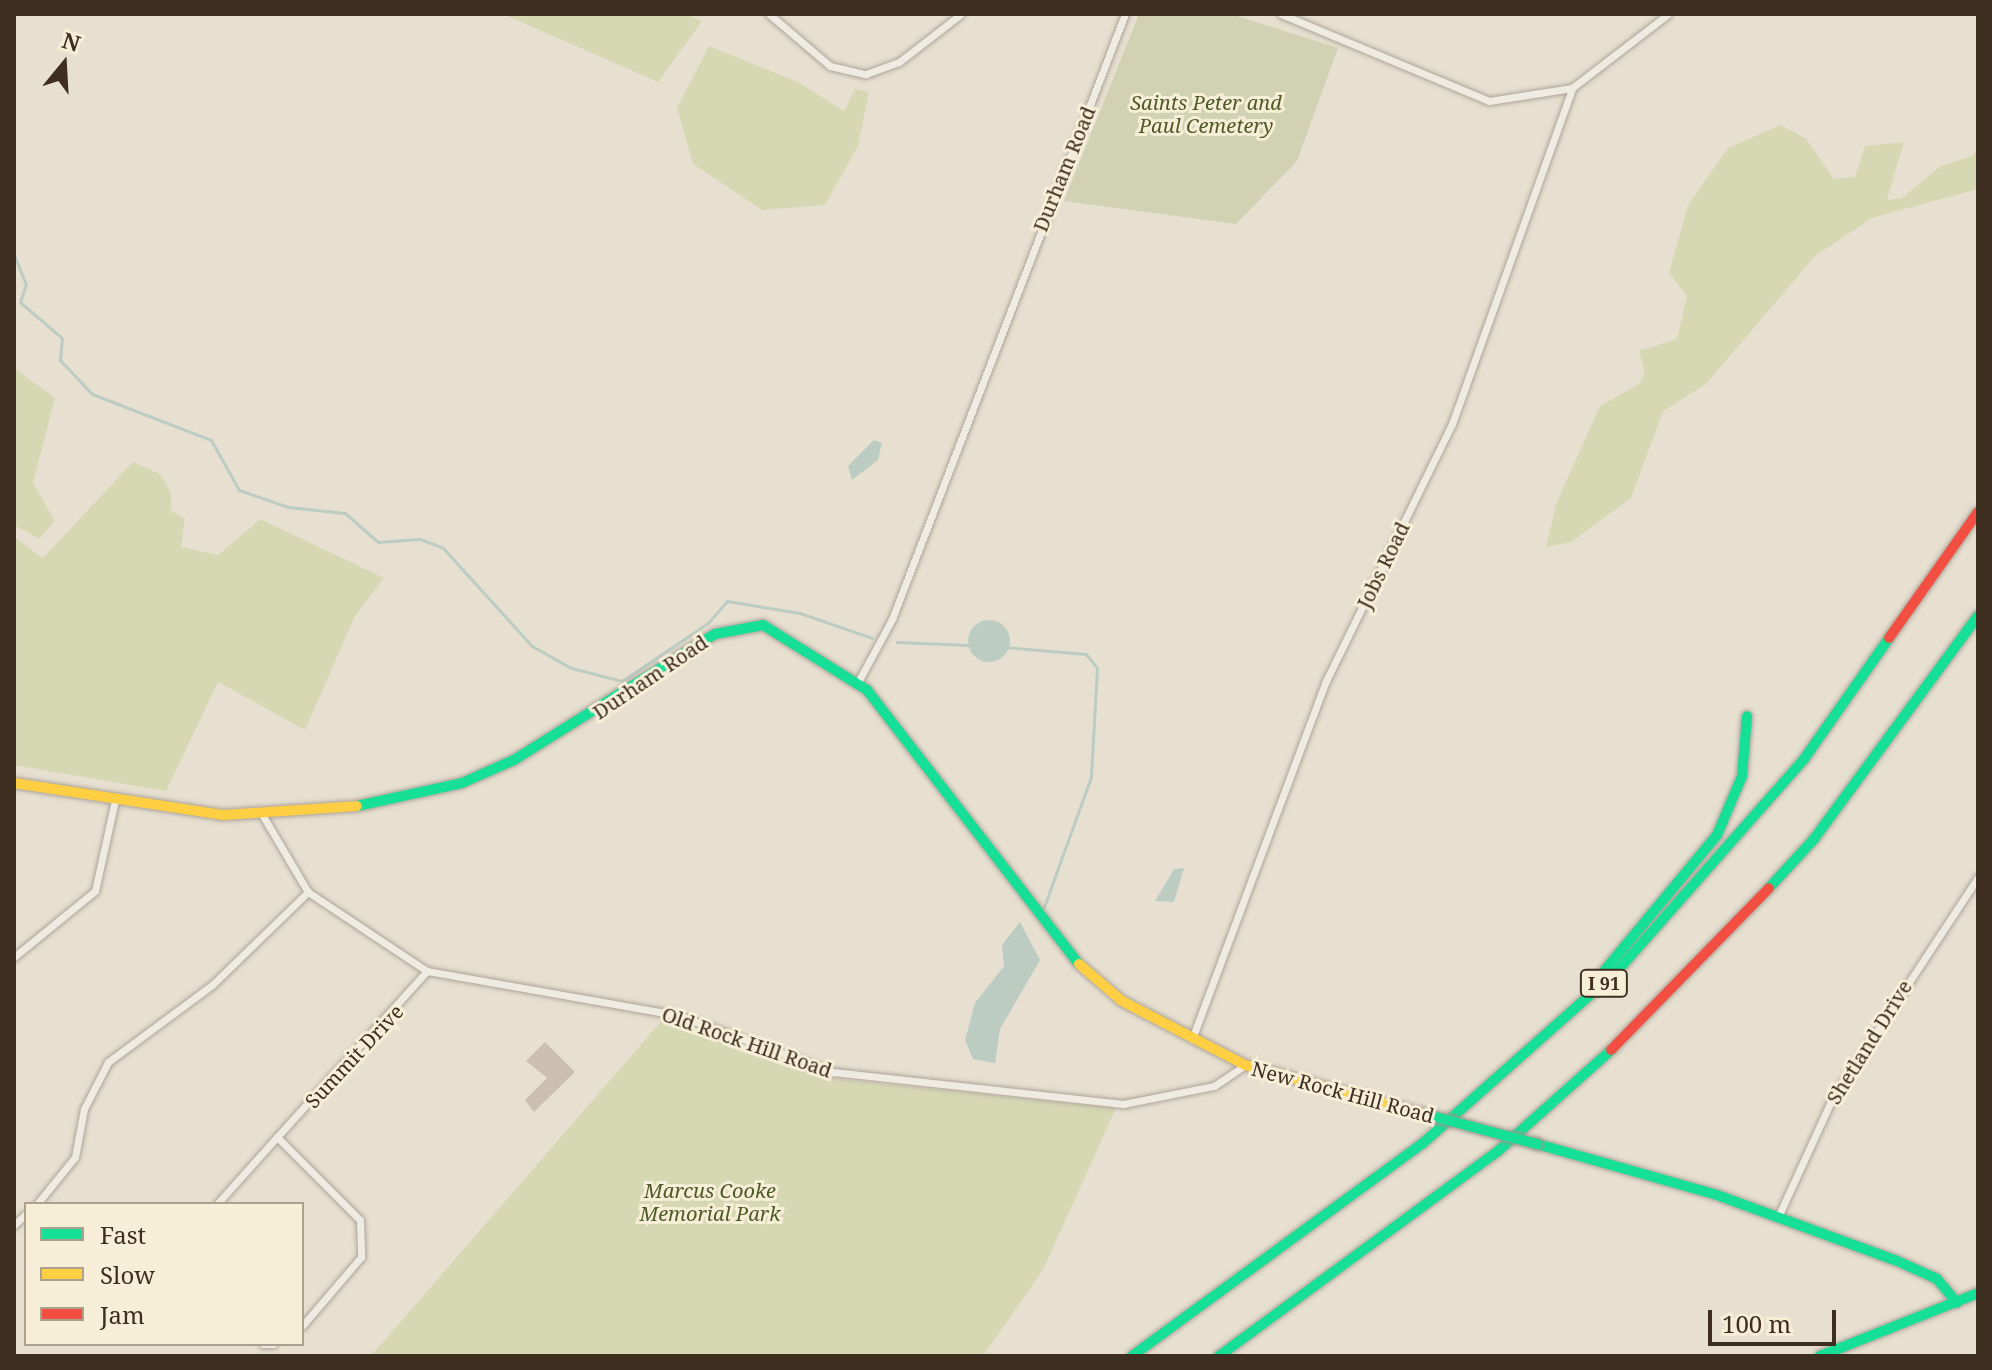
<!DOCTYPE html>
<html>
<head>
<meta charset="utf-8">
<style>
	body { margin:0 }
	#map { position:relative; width:1992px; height:1370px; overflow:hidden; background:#e7e0d1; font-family:"Noto Serif",serif }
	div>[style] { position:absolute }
	.green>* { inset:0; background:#d6d7b3 }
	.cemetery>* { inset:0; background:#d1d1b3 }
	.water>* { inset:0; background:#bcccc2 }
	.round { border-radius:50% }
	.stream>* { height:3px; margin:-1.5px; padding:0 1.5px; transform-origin:1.5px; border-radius:1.5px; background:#bcccc2 }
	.building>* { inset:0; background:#cbbfb2 }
	.roads { filter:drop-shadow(0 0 2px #ada599) drop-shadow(0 0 2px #ada599) }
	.street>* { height:7px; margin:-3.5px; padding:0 3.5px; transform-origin:3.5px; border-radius:3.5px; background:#efebe3 }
	.fast>* { height:10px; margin:-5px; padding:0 5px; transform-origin:5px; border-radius:5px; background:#16e098 }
	.slow>* { height:10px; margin:-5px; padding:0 5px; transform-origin:5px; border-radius:5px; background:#ffcf43 }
	.jam>* { height:10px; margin:-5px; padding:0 5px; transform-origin:5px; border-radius:5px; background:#f24e42 }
	.bridges { filter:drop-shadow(0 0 2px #9c958a) drop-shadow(0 0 2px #9c958a) }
	.fast-bridge>* { height:10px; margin:-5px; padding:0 5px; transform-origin:5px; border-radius:5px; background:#16e098 }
	span { translate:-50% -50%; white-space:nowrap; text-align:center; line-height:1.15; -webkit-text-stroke:6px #f7eed8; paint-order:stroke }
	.shield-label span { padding:2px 6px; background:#f7eed8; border:2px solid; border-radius:6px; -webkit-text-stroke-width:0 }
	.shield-label { font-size:18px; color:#3d2e20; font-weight:700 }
	.park-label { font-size:20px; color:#4d5a26; font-style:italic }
	.street-label { font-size:20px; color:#3d2e20 }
	.frame { position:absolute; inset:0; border:16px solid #3d2e20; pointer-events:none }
	.legend { position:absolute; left:24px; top:1202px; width:280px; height:144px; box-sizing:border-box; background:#f7eed8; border:2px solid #ada18e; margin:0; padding:10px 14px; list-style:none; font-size:24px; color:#3d2e20 }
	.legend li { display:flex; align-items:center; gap:16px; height:40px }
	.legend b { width:40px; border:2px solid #ada18e }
	.north { position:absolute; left:24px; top:24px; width:80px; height:80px; -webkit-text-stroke:6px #f7eed8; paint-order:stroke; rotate:18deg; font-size:22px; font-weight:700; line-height:32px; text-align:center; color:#3d2e20 }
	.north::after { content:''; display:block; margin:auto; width:28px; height:36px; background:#3d2e20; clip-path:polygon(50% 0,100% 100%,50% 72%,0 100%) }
	.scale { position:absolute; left:1708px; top:1310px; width:128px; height:36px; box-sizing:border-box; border:4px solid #3d2e20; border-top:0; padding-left:10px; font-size:24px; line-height:28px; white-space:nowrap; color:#3d2e20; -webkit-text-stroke:6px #f7eed8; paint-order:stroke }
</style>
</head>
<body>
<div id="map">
	<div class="green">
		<div style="clip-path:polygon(503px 14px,685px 14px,702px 21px,658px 82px)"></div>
		<div style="clip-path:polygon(709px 46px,798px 82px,844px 111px,855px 89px,869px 92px,858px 146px,825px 205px,762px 210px,693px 164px,677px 108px)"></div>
		<div style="clip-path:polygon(1781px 125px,1806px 139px,1834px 179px,1855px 177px,1865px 146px,1904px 142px,1887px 200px,1902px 198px,1941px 166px,1972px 156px,1978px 146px,1978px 189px,1872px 218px,1815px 256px,1706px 384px,1663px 411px,1631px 498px,1571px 542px,1546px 547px,1556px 504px,1600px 406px,1639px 384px,1645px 374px,1639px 351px,1677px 339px,1687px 296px,1669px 273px,1688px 205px,1728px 148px)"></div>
		<div style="clip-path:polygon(14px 368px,55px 398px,33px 483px,55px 521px,39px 539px,14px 525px)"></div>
		<div style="clip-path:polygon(133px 462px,160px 474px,171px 493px,171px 510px,185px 519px,181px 547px,218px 555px,260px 519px,384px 578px,355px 616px,305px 730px,218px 682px,166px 791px,14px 765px,14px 537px,43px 558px)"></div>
		<div style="clip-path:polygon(664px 1018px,745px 1053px,836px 1079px,1116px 1108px,1043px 1270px,983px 1356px,371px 1356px)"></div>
	</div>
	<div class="cemetery">
		<div style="clip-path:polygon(1139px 14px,1231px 14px,1338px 48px,1297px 161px,1236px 224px,1064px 201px)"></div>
	</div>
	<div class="water">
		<div style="clip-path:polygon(874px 440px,882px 443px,878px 460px,852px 480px,848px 466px)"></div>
		<div class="round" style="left:968px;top:620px;width:42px;height:42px"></div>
		<div style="clip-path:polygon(1184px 868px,1174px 902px,1155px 901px,1174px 869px)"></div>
		<div style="clip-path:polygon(1020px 922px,1040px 960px,1000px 1029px,995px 1063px,973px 1059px,965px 1040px,975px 1003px,1004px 966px,1002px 945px)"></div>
	</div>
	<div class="stream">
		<div style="left:14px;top:255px;width:31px;rotate:68deg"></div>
		<div style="left:26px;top:284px;width:19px;rotate:108deg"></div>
		<div style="left:20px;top:302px;width:55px;rotate:40.6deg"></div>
		<div style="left:62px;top:338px;width:22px;rotate:95deg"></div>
		<div style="left:60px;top:360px;width:47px;rotate:46.7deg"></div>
		<div style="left:92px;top:394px;width:128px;rotate:21.1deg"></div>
		<div style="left:211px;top:440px;width:57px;rotate:60.8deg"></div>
		<div style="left:239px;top:490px;width:52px;rotate:19.1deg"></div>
		<div style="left:288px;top:507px;width:57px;rotate:6deg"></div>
		<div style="left:345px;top:513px;width:44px;rotate:41.3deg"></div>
		<div style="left:378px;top:542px;width:42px;rotate:-4.1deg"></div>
		<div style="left:420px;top:539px;width:25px;rotate:21deg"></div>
		<div style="left:443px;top:548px;width:132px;rotate:47.8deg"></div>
		<div style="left:532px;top:646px;width:45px;rotate:29.4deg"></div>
		<div style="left:571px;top:668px;width:53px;rotate:14.3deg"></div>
		<div style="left:622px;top:681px;width:104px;rotate:-34deg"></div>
		<div style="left:708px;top:623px;width:29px;rotate:-49deg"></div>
		<div style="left:727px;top:601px;width:74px;rotate:9.3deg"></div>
		<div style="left:800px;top:613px;width:76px;rotate:19.1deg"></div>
		<div style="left:897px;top:642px;width:72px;rotate:2.4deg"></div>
		<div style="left:1005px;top:647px;width:81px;rotate:4.9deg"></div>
		<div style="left:1086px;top:654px;width:18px;rotate:52deg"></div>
		<div style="left:1097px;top:668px;width:109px;rotate:93.2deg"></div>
		<div style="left:1091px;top:777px;width:138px;rotate:109.9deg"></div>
	</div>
	<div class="building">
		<div style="clip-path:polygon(545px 1042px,575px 1072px,534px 1112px,525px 1100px,547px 1078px,526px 1061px)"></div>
	</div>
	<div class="roads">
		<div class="street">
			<div style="left:769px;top:14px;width:80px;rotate:40.4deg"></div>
			<div style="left:830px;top:66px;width:37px;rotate:13deg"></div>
			<div style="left:866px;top:74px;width:35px;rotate:-20deg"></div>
			<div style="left:899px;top:62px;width:78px;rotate:-37.7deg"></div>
			<div style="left:1281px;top:14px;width:225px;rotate:22.7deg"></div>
			<div style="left:1489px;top:101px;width:84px;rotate:-8.9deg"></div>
			<div style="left:1572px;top:88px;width:121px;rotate:-37.6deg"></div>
			<div style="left:858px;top:682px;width:72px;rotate:-61.6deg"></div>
			<div style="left:892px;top:619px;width:648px;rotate:-68.94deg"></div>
			<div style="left:263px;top:816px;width:88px;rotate:59.4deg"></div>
			<div style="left:308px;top:892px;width:143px;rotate:33.6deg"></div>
			<div style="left:427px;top:971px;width:254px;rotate:10deg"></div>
			<div style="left:677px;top:1015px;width:166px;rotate:20.1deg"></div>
			<div style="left:833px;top:1072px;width:292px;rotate:6.3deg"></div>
			<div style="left:1123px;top:1104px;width:93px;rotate:-11.2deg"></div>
			<div style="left:1214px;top:1086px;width:37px;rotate:-34deg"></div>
			<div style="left:14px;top:957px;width:104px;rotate:-39.2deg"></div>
			<div style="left:95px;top:891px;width:93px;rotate:-77.6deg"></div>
			<div style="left:1192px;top:1039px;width:382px;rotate:-69.5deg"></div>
			<div style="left:1326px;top:681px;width:286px;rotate:-63.9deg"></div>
			<div style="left:1452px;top:424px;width:357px;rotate:-70.3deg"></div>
			<div style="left:277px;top:1137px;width:224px;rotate:-47.9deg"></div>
			<div style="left:37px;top:1204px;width:60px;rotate:-51deg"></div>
			<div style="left:75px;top:1157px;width:49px;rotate:-79.4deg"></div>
			<div style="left:84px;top:1109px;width:53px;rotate:-62.9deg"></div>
			<div style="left:108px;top:1062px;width:129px;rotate:-36.5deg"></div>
			<div style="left:212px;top:985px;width:134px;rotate:-44.1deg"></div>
			<div style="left:217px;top:1204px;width:90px;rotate:-48.2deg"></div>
			<div style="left:277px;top:1137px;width:117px;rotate:45deg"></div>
			<div style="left:360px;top:1220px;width:37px;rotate:88deg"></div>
			<div style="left:361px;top:1257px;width:91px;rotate:130.5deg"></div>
			<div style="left:1778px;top:1217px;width:128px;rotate:-65.4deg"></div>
			<div style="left:1831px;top:1101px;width:268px;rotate:-56.7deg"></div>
			<div style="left:14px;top:1225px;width:16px;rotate:-43deg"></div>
			<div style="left:263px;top:1344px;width:10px"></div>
		</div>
		<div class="fast">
			<div style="left:357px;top:806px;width:107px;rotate:-12.4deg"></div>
			<div style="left:462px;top:783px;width:57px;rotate:-23.9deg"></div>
			<div style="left:514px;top:760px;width:237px;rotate:-32.1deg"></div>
			<div style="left:715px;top:634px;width:49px;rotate:-10.6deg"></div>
			<div style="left:763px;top:625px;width:123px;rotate:32deg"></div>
			<div style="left:867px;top:690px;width:346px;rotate:52.3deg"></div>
			<div style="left:1769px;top:888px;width:67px;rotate:-47.4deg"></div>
			<div style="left:1814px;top:839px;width:277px;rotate:-53.7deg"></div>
			<div style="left:1590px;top:988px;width:199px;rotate:-50.3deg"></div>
			<div style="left:1717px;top:835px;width:64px;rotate:-67deg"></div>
			<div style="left:1742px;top:776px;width:60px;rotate:-85.2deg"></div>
			<div style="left:1537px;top:1144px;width:187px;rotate:15.8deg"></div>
			<div style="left:1717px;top:1195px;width:189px;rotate:20.1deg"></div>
			<div style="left:1895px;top:1260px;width:46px;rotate:24.3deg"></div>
			<div style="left:1937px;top:1279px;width:31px;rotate:50deg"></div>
			<div style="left:1132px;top:1356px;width:359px;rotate:-36.2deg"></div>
			<div style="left:1422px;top:1144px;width:264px;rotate:-41.6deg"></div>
			<div style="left:1619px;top:969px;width:280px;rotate:-48.6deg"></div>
			<div style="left:1804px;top:759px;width:148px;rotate:-54.9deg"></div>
			<div style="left:1219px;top:1356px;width:345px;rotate:-36.3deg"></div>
			<div style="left:1497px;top:1152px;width:153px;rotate:-41.8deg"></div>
			<div style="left:1820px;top:1356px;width:170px;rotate:-21.7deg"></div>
		</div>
		<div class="slow">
			<div style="left:14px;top:783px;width:211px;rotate:8.7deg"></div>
			<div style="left:223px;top:815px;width:134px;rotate:-3.8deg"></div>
			<div style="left:1079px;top:964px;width:57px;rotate:40.7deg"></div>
			<div style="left:1122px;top:1001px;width:139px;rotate:27.5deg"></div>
			<div style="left:1245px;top:1065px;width:190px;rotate:15.3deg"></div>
		</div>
		<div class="jam">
			<div style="left:1889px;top:638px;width:154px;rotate:-54.8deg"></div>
			<div style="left:1611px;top:1050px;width:226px;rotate:-45.7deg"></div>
		</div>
	</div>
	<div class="bridges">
		<div class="fast-bridge">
			<div style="left:1428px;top:1115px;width:113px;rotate:14.9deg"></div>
		</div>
	</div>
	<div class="shield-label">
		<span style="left:1604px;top:983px">I 91</span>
	</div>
	<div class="park-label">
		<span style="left:1206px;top:114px">Saints Peter and<br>Paul Cemetery</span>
		<span style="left:710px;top:1202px">Marcus Cooke<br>Memorial Park</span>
	</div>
	<div class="street-label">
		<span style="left:1064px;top:169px;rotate:-68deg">Durham Road</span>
		<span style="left:1383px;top:565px;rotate:-64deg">Jobs Road</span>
		<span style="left:650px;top:677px;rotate:-34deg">Durham Road</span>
		<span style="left:747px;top:1042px;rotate:19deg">Old Rock Hill Road</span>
		<span style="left:1869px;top:1042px;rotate:-58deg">Shetland Drive</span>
		<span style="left:354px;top:1056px;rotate:-47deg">Summit Drive</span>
		<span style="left:1343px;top:1092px;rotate:15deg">New Rock Hill Road</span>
	</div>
	<div class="frame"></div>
	<ul class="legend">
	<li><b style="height:10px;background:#16e098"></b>Fast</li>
	<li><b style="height:10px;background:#ffcf43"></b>Slow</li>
	<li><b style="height:10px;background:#f24e42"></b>Jam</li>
	</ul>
	<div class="north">N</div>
	<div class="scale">100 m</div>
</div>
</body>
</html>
